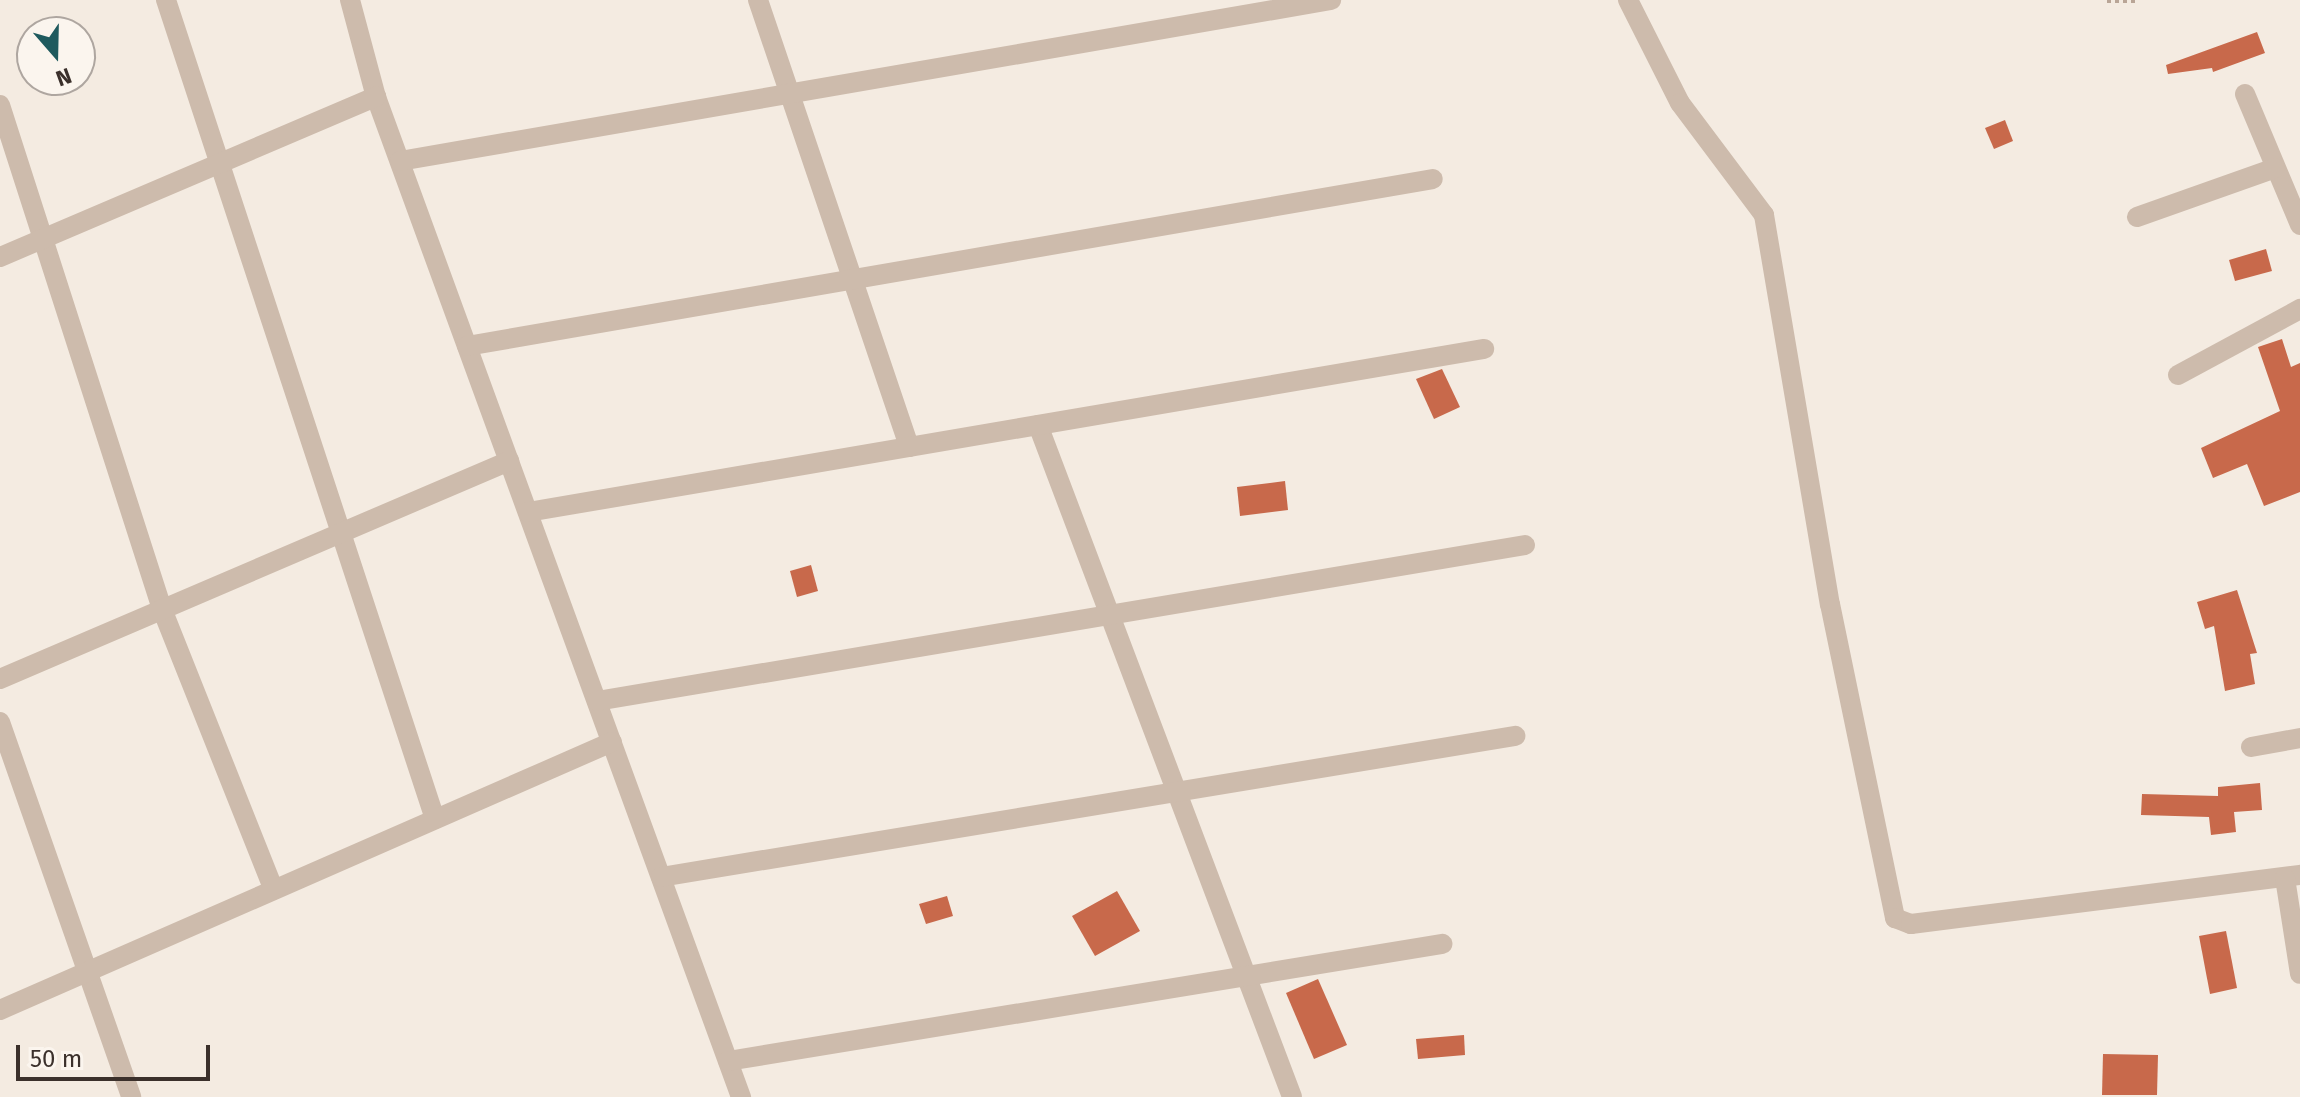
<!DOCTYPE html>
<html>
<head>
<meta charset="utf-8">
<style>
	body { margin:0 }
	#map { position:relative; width:2300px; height:1097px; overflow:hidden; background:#f4ebe1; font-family:"Fira Sans",sans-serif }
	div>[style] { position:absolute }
	.building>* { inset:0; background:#c8694b }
	.path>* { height:5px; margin-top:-2.5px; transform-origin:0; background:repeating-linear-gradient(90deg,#b9a596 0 4px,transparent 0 8px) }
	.street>* { height:20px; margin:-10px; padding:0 10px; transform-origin:10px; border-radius:10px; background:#cdbbac }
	span { translate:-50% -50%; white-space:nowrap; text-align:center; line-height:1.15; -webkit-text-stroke:6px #fbf5ee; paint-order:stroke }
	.north { position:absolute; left:16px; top:16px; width:80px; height:80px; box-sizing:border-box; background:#fbf5ee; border:2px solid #aea6a0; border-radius:50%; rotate:160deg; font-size:22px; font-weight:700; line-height:32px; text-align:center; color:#3b302b }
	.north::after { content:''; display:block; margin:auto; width:28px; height:36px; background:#1f5a5e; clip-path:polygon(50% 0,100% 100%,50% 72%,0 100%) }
	.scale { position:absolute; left:16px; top:1045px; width:194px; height:36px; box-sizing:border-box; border:4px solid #3b302b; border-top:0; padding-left:10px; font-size:24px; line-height:28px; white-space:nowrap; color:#3b302b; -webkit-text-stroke:6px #fbf5ee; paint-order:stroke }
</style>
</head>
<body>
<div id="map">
	<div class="building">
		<div style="clip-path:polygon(2257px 32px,2265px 53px,2213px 72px,2212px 68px,2168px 74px,2166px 65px)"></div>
		<div style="clip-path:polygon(2005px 120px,2013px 141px,1994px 149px,1985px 128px)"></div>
		<div style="clip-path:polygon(2266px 249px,2272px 271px,2235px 281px,2229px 260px)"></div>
		<div style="clip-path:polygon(2282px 339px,2291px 367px,2300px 363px,2300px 492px,2264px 506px,2247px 464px,2213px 478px,2201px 448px,2280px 411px,2258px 347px)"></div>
		<div style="clip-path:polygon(1442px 369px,1460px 407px,1434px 419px,1416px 379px)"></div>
		<div style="clip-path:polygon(1285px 481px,1288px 510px,1240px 516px,1237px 487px)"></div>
		<div style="clip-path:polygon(811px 565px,818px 591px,797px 597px,790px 571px)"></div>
		<div style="clip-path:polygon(2237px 590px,2257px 653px,2250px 654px,2255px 684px,2225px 691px,2214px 626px,2205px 629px,2197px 602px)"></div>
		<div style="clip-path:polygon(2260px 783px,2262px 810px,2234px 812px,2236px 832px,2211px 835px,2209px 817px,2141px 815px,2142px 794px,2218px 796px,2218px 787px)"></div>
		<div style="clip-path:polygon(1117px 891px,1140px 931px,1095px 956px,1072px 916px)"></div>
		<div style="clip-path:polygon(947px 896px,953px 916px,926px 924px,919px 904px)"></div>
		<div style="clip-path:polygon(2226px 931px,2237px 988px,2210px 994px,2199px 936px)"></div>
		<div style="clip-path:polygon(1318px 979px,1347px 1045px,1314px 1059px,1286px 993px)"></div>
		<div style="clip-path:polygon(1464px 1035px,1465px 1055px,1418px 1059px,1416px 1039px)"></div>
		<div style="clip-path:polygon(2103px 1054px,2158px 1055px,2157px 1095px,2102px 1095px)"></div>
	</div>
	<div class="path">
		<div style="left:2107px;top:0;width:32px"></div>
	</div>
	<div class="street">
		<div style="left:166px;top:0;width:862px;rotate:71.82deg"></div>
		<div style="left:350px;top:0;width:100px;rotate:75deg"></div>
		<div style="left:376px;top:97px;width:1065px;rotate:69.95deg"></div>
		<div style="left:758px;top:0;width:472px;rotate:71.3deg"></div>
		<div style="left:1628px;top:0;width:115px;rotate:63.2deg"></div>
		<div style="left:1680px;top:103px;width:140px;rotate:53.1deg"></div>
		<div style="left:1764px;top:215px;width:395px;rotate:80.4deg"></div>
		<div style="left:1830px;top:604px;width:321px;rotate:78.3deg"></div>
		<div style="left:1895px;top:918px;width:17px;rotate:21deg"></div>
		<div style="left:1911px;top:924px;width:392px;rotate:-7.2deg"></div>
		<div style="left:2245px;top:94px;width:142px;rotate:67.2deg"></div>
		<div style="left:0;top:105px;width:529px;rotate:72.18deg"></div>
		<div style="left:162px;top:609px;width:302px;rotate:68.3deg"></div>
		<div style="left:400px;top:161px;width:945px;rotate:-9.81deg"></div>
		<div style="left:2137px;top:217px;width:146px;rotate:-19.5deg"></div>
		<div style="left:0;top:257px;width:409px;rotate:-23.1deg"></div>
		<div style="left:467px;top:346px;width:980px;rotate:-9.81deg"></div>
		<div style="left:2178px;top:375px;width:139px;rotate:-28.4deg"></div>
		<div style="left:1038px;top:425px;width:718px;rotate:69.29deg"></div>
		<div style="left:528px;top:512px;width:970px;rotate:-9.68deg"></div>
		<div style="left:0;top:679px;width:554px;rotate:-23.19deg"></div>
		<div style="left:597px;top:701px;width:941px;rotate:-9.54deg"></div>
		<div style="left:0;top:722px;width:397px;rotate:70.7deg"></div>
		<div style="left:2251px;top:747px;width:50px;rotate:-10.4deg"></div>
		<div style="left:661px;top:877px;width:866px;rotate:-9.38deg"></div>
		<div style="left:2285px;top:878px;width:97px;rotate:81.1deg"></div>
		<div style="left:0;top:1010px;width:668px;rotate:-23.65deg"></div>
		<div style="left:728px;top:1061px;width:724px;rotate:-9.31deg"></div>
	</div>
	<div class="north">N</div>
	<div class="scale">50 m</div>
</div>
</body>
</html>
